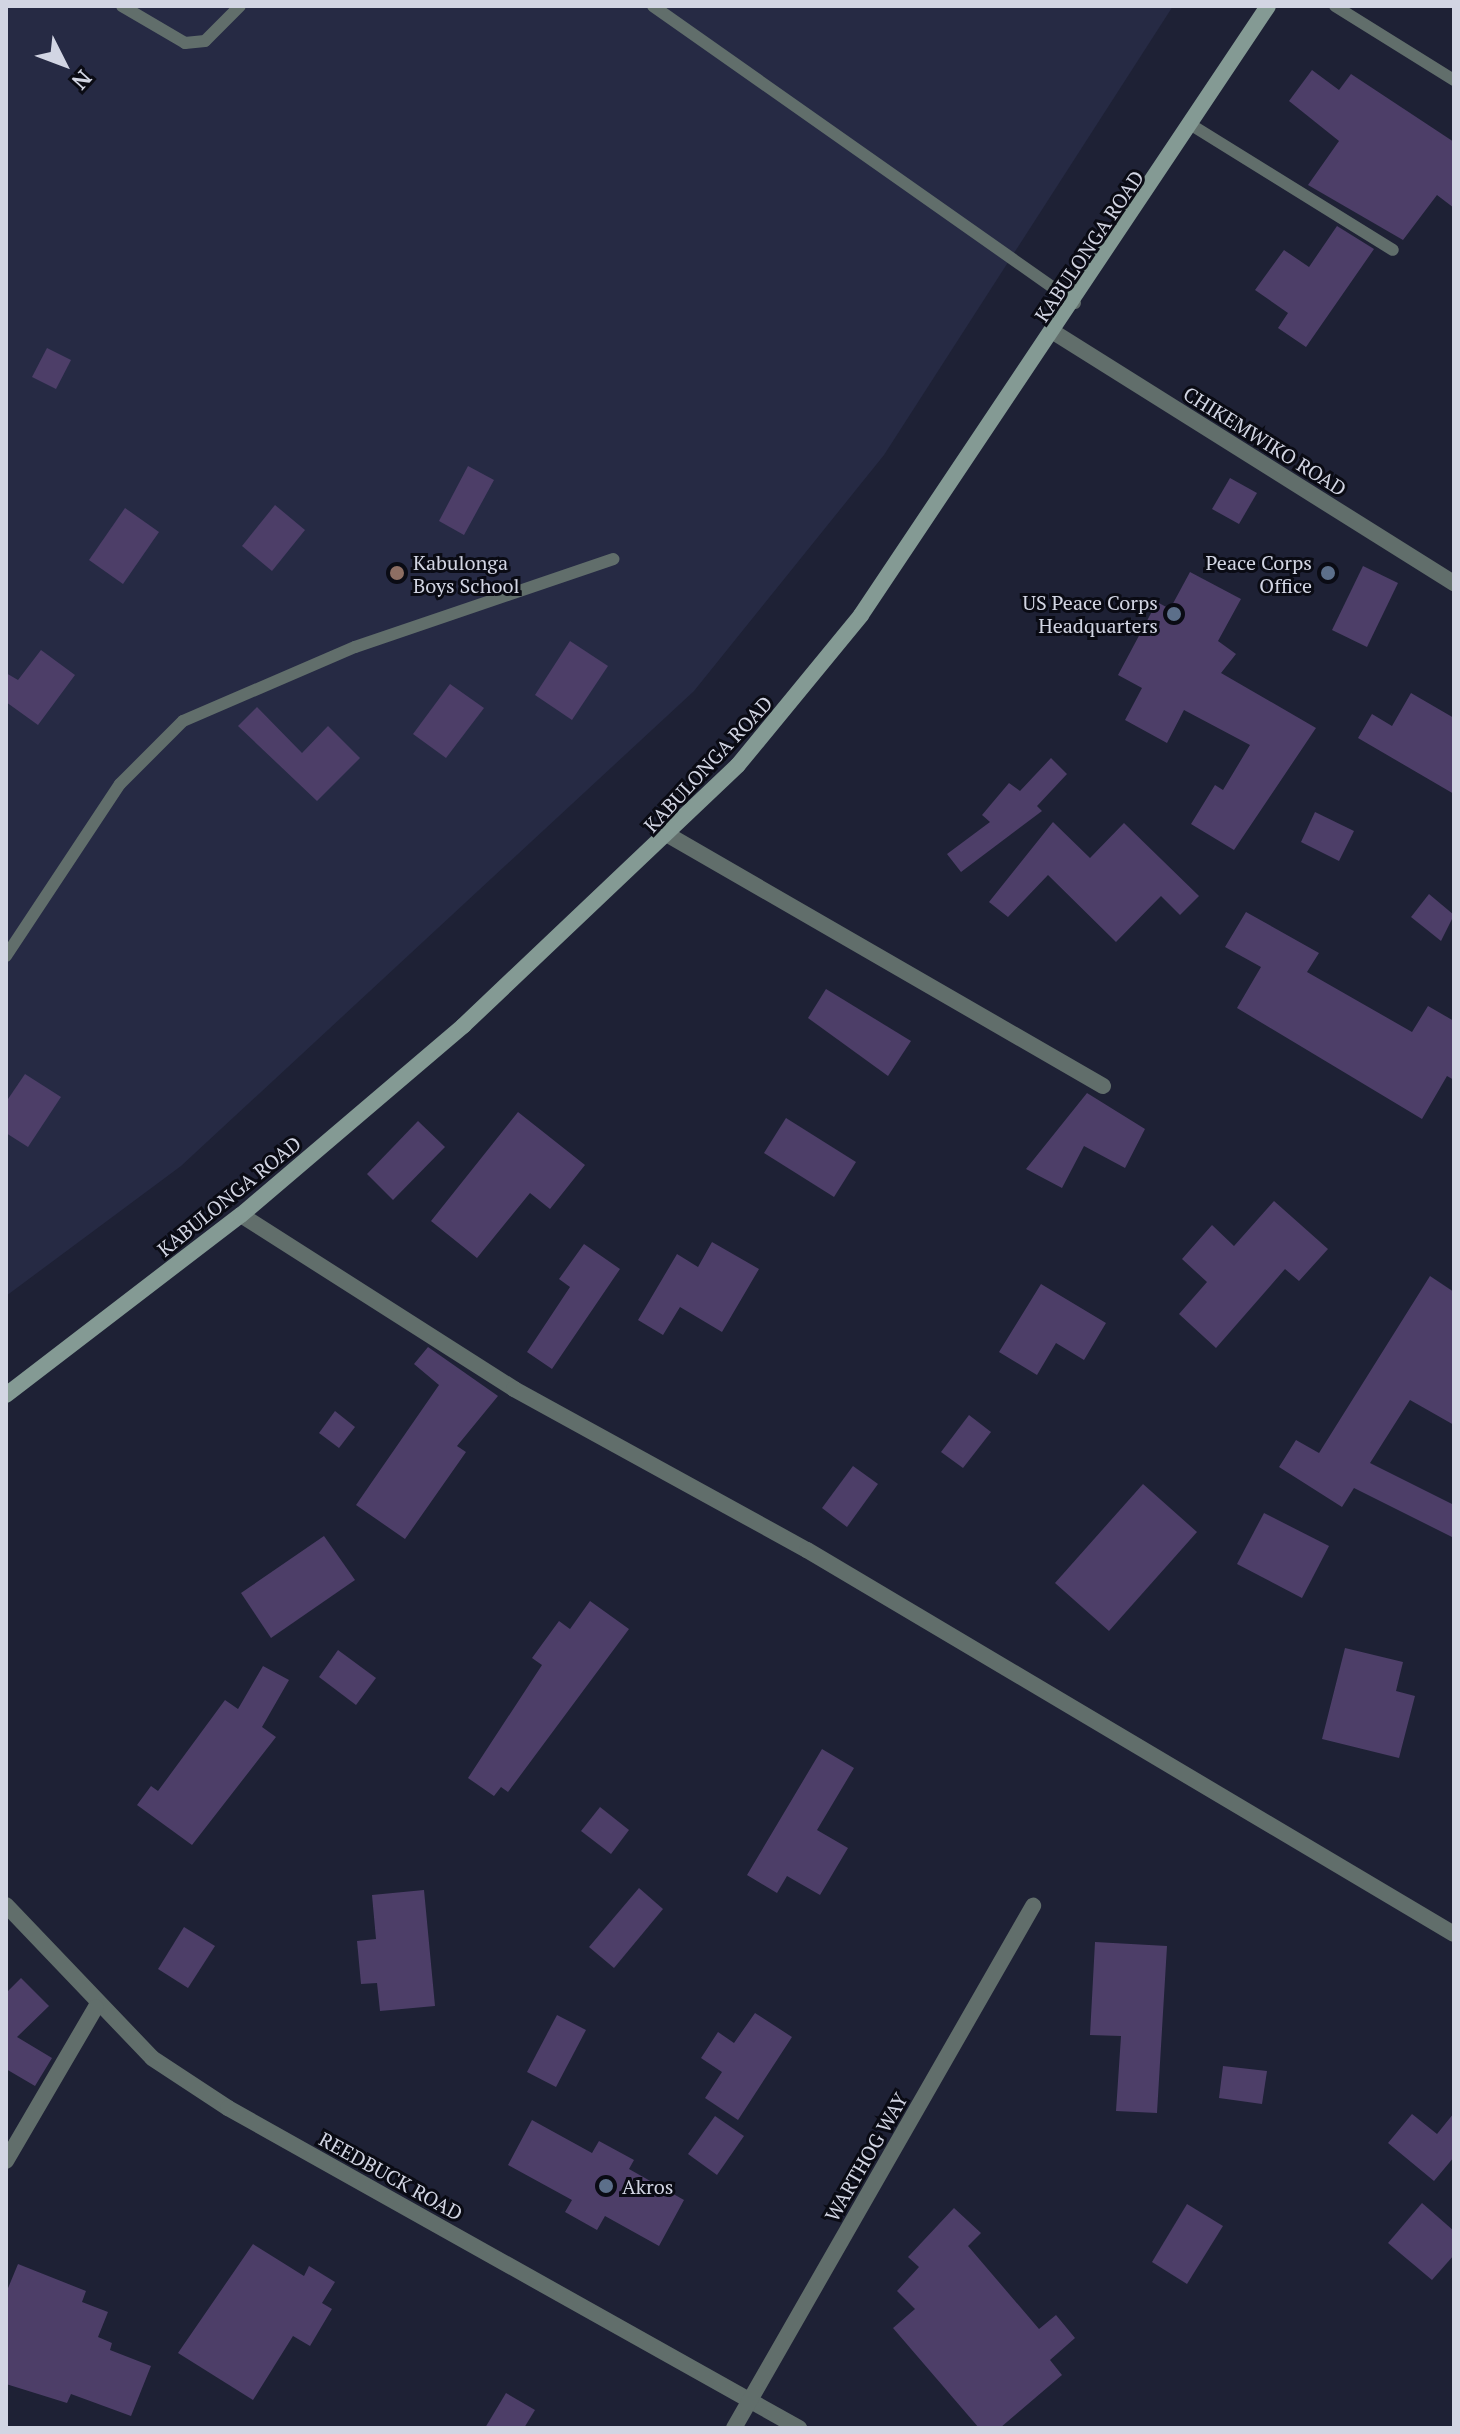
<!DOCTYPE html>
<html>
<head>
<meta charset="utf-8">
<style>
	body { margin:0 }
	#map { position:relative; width:1460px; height:2434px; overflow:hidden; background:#1e2135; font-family:"PT Serif",serif }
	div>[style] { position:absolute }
	.built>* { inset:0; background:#262a44 }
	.building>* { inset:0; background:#4d3e68 }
	.lane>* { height:12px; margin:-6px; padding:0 6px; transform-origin:6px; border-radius:6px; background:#616e6b }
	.street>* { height:16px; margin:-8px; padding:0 8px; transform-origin:8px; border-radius:8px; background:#616e6b }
	.secondary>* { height:16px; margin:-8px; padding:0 8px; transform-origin:8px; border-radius:8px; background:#849a94 }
	.dots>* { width:22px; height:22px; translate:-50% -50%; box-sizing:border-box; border:4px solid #0a0b14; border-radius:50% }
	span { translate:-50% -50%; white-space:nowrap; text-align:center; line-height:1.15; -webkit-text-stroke:6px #0a0b14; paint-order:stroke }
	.street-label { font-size:20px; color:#d2d5e3 }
	.poi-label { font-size:20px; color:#d2d5e3 }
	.left { translate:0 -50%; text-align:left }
	.right { translate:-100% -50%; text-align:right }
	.frame { position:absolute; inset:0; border:8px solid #d2d5e3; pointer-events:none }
	.north { position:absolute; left:24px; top:24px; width:80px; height:80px; -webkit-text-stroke:6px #0a0b14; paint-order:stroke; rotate:132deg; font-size:22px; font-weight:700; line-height:32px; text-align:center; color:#d2d5e3 }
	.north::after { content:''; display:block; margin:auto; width:28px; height:36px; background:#d2d5e3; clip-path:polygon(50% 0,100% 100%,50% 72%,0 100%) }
</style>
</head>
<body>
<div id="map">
	<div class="built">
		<div style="clip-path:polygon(6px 6px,1173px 6px,884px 455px,694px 691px,181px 1166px,6px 1296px)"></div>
	</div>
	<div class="building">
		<div style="clip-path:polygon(1312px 70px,1339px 90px,1351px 74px,1454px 142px,1454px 208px,1437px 195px,1403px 240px,1308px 185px,1339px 141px,1289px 101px)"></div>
		<div style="clip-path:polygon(1337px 226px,1374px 249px,1306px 347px,1278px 328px,1288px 313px,1255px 290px,1284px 250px,1309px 267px)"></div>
		<div style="clip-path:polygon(47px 348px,71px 360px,56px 389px,32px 377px)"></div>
		<div style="clip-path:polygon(468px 466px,494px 480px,464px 535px,439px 521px)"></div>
		<div style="clip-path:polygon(1230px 478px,1257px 493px,1239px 524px,1212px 509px)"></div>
		<div style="clip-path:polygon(275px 505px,305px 530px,272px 571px,242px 546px)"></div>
		<div style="clip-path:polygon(125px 508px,159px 532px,123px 584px,89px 560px)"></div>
		<div style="clip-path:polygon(1363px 566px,1398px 583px,1367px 647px,1332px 630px)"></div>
		<div style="clip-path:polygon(1190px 572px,1241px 599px,1218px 641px,1236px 654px,1221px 673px,1316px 728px,1234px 850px,1191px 824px,1215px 785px,1223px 790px,1250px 745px,1184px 710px,1167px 743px,1125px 720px,1142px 688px,1118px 675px,1157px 602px,1170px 609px)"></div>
		<div style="clip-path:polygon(570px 641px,608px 666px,572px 720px,535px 695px)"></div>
		<div style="clip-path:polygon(41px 650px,75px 675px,38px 725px,6px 702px,6px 673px,18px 680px)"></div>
		<div style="clip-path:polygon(450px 684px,484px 708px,446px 758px,413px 734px)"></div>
		<div style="clip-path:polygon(1411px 693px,1454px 718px,1454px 794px,1358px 738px,1372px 714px,1392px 726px)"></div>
		<div style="clip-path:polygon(257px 707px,302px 753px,328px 726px,360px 758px,317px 801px,238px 726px)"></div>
		<div style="clip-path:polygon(1051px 758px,1067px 774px,1037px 806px,1042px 811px,961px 872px,947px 854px,990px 822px,982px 815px,1009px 783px,1020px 791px)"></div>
		<div style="clip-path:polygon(1315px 812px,1354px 831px,1339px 861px,1301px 842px)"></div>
		<div style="clip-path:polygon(1053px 822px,1090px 858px,1124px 823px,1199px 896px,1180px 915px,1161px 896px,1116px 942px,1048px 875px,1008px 917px,989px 902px)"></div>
		<div style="clip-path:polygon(1429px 894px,1454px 915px,1441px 941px,1411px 917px)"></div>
		<div style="clip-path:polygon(1246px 912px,1319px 953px,1307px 972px,1412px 1032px,1428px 1006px,1454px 1021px,1454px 1080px,1447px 1076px,1422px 1119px,1237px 1008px,1261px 967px,1225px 947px)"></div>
		<div style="clip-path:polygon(826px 989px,911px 1041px,888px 1076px,808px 1018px)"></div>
		<div style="clip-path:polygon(25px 1074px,61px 1097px,28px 1147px,6px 1133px,6px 1102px)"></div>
		<div style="clip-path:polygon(1087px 1093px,1145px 1129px,1125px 1168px,1084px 1146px,1062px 1188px,1026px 1169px)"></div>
		<div style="clip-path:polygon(518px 1112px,585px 1165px,550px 1209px,530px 1193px,477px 1258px,431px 1221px)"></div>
		<div style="clip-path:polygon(786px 1118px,856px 1162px,834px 1197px,764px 1153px)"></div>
		<div style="clip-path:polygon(418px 1121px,445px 1147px,393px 1200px,367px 1174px)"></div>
		<div style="clip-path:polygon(1274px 1201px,1328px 1249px,1299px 1281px,1285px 1269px,1216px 1348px,1179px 1314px,1207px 1282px,1182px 1259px,1212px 1225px,1234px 1246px)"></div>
		<div style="clip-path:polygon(712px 1242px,759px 1269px,722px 1332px,680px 1307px,663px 1335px,638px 1320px,677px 1254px,698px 1267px)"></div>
		<div style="clip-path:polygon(584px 1244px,620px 1269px,552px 1369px,527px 1352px,570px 1287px,559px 1279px)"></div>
		<div style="clip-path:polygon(1430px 1276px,1454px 1292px,1454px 1425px,1410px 1400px,1370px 1463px,1454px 1505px,1454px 1538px,1354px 1488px,1342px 1507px,1279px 1467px,1296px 1440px,1319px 1453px)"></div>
		<div style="clip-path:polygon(1041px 1284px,1106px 1323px,1084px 1360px,1056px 1343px,1037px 1375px,999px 1352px)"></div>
		<div style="clip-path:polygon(428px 1347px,498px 1396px,457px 1446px,466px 1452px,405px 1539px,356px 1505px,439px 1385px,414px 1364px)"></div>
		<div style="clip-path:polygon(335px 1411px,355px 1427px,339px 1448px,319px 1433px)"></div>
		<div style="clip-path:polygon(969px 1415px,991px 1432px,963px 1468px,941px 1452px)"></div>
		<div style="clip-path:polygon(853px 1466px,878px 1484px,847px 1527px,822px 1508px)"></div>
		<div style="clip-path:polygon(1143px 1484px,1197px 1532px,1109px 1631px,1055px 1583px)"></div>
		<div style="clip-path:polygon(1264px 1513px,1329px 1546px,1302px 1598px,1237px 1564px)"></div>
		<div style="clip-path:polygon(324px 1536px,355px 1580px,271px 1638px,241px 1593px)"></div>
		<div style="clip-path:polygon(590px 1601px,629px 1629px,508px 1792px,501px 1787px,494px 1796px,468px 1778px,542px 1665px,532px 1658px,559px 1621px,570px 1629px)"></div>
		<div style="clip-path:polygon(1345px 1648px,1403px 1662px,1396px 1691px,1415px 1696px,1399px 1758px,1322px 1739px)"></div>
		<div style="clip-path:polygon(338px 1650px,376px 1678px,356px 1705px,319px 1677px)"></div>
		<div style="clip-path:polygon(263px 1666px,289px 1680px,262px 1727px,276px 1737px,192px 1845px,137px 1805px,151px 1786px,158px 1791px,225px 1700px,238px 1709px)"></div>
		<div style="clip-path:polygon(822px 1749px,854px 1768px,817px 1830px,848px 1848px,820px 1895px,787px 1876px,777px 1893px,747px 1875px)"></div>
		<div style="clip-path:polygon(600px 1807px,629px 1830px,611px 1854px,581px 1831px)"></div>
		<div style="clip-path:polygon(639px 1888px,663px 1909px,614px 1968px,589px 1947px)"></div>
		<div style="clip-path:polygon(424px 1890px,435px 2006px,380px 2011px,377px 1983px,361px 1984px,357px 1941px,376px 1939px,372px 1895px)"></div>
		<div style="clip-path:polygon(184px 1927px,215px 1946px,188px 1988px,158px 1969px)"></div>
		<div style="clip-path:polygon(1095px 1942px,1167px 1946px,1157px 2113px,1116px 2111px,1121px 2036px,1090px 2035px)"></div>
		<div style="clip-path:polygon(21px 1978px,49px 2006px,17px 2037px,52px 2058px,35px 2086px,6px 2069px,6px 1993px)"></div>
		<div style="clip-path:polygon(755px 2013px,792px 2037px,738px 2120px,705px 2098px,722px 2072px,701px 2058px,718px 2032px,734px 2043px)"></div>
		<div style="clip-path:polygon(557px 2015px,586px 2030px,556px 2087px,527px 2072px)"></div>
		<div style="clip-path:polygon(1223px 2066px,1267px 2071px,1262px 2104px,1219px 2098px)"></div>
		<div style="clip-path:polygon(1454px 2113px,1454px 2157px,1434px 2181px,1388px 2143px,1412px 2114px,1437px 2134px)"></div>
		<div style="clip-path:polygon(715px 2116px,744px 2136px,717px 2175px,688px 2154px)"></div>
		<div style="clip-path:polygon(532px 2120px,592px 2153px,599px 2141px,634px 2160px,629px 2169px,684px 2200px,659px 2246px,605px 2216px,597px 2230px,565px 2212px,572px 2200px,508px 2165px)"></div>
		<div style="clip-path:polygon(1422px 2203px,1454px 2231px,1454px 2255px,1432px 2280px,1388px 2243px)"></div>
		<div style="clip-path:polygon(1187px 2204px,1223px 2226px,1187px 2284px,1152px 2262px)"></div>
		<div style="clip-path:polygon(954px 2208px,981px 2233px,968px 2246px,1039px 2329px,1056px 2315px,1075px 2338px,1050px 2360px,1062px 2375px,1000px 2428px,979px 2428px,893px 2328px,915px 2309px,897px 2291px,919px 2267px,908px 2257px)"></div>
		<div style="clip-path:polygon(253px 2244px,304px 2276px,309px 2266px,335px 2282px,322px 2303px,332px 2309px,310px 2346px,293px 2336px,253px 2400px,178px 2353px)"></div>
		<div style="clip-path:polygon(18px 2264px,86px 2291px,82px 2302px,108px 2312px,98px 2337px,112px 2343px,110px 2350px,151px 2366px,131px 2416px,71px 2394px,67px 2403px,6px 2384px,6px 2293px)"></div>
		<div style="clip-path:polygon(506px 2393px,535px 2410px,524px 2428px,485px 2428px)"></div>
	</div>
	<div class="lane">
		<div style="left:122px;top:6px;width:73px;rotate:30.4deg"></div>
		<div style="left:185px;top:43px;width:20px;rotate:-6deg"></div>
		<div style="left:205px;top:41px;width:49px;rotate:-45deg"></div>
		<div style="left:653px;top:6px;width:516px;rotate:35.14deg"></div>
		<div style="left:1335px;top:6px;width:140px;rotate:31.9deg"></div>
		<div style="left:1193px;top:126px;width:235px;rotate:31.8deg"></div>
		<div style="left:6px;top:956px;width:206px;rotate:-56.5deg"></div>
		<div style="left:120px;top:784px;width:89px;rotate:-45deg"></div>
		<div style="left:183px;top:721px;width:187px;rotate:-23.3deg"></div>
		<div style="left:355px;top:647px;width:273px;rotate:-18.8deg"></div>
	</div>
	<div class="street">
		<div style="left:1055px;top:333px;width:471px;rotate:32.1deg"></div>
		<div style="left:670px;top:836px;width:500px;rotate:30deg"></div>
		<div style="left:241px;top:1215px;width:324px;rotate:32.5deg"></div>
		<div style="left:514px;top:1389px;width:334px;rotate:28.8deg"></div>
		<div style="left:807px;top:1550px;width:752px;rotate:30.69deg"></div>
		<div style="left:6px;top:1905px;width:211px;rotate:46.3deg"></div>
		<div style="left:152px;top:2058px;width:91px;rotate:33.3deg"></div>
		<div style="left:228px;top:2108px;width:655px;rotate:29.27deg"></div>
		<div style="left:6px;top:2161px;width:178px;rotate:-59.7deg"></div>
		<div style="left:734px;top:2428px;width:602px;rotate:-60.2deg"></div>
	</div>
	<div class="secondary">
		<div style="left:6px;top:1395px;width:296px;rotate:-37.5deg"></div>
		<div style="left:241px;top:1215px;width:292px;rotate:-40.4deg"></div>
		<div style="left:463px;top:1026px;width:379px;rotate:-43.5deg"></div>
		<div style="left:738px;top:765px;width:194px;rotate:-50.6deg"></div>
		<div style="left:861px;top:615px;width:732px;rotate:-56.24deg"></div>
	</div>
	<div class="dots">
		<div style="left:397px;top:573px;background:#8d6e63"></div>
		<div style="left:1328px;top:573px;background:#5c6f8a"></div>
		<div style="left:1174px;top:614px;background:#5c6f8a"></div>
		<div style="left:606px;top:2186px;background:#5c6f8a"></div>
	</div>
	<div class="street-label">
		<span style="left:1089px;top:246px;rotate:-56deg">KABULONGA ROAD</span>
		<span style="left:1265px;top:441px;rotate:32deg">CHIKEMWIKO ROAD</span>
		<span style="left:708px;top:764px;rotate:-47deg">KABULONGA ROAD</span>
		<span style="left:229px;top:1196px;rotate:-39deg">KABULONGA ROAD</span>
		<span style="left:866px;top:2157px;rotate:-60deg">WARTHOG WAY</span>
		<span style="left:391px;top:2176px;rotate:29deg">REEDBUCK ROAD</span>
	</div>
	<div class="poi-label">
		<span class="left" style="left:413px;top:574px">Kabulonga<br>Boys School</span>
		<span class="right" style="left:1312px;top:574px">Peace Corps<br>Office</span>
		<span class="right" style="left:1158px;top:614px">US Peace Corps<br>Headquarters</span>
		<span class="left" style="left:622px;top:2186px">Akros</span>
	</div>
	<div class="frame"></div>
	<div class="north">N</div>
</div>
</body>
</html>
